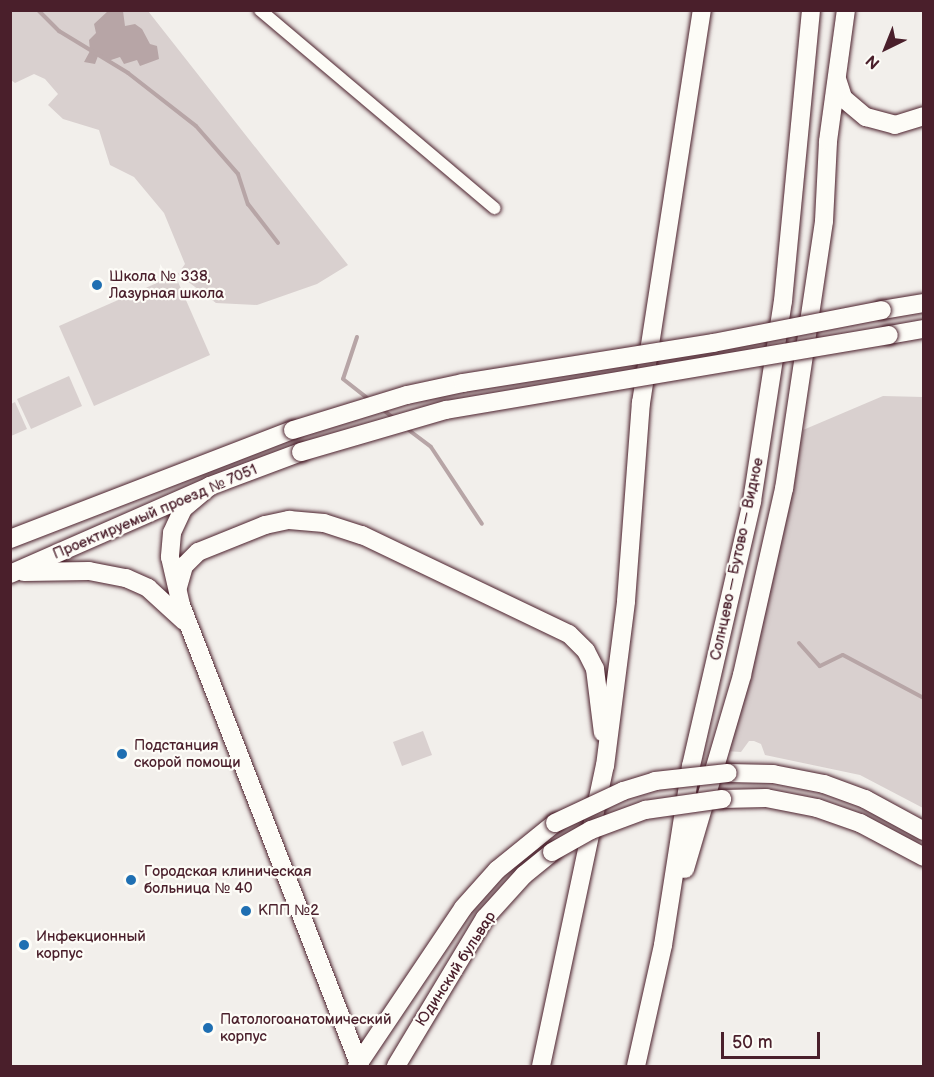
<!DOCTYPE html>
<html>
<head>
<meta charset="utf-8">
<style>
	body { margin:0 }
	#map { position:relative; width:934px; height:1077px; overflow:hidden; background:#f2efeb; font-family:"Balsamiq Sans",sans-serif }
	div>[style] { position:absolute }
	.green>* { inset:0; background:#d9d0cf }
	.water>* { inset:0; background:#b7a5a6 }
	.stream>* { height:4px; margin:-2px; padding:0 2px; transform-origin:2px; border-radius:2px; background:#b7a5a6 }
	.roads { filter:drop-shadow(0 0 2px #4a1f2b) drop-shadow(0 0 2px #4a1f2b) }
	.street>* { height:12px; margin:-6px; padding:0 6px; transform-origin:6px; border-radius:6px; background:#fdfcf7 }
	.secondary>* { height:18px; margin:-9px; padding:0 9px; transform-origin:9px; border-radius:9px; background:#fdfcf7 }
	.bridges { filter:drop-shadow(0 0 2px #4a1f2b) drop-shadow(0 0 2px #4a1f2b) }
	.secondary-bridge>* { height:18px; margin:-9px; padding:0 9px; transform-origin:9px; border-radius:9px; background:#fdfcf7 }
	.dots>* { width:16px; height:16px; translate:-50% -50%; box-sizing:border-box; border:3px solid #fdfcf7; border-radius:50% }
	span { translate:-50% -50%; white-space:nowrap; text-align:center; line-height:1.15; -webkit-text-stroke:4.5px #fdfcf7; paint-order:stroke }
	.poi-label { font-size:15px; color:#4a1f2b }
	.left { translate:0 -50%; text-align:left }
	.street-label { font-size:15px; color:#4a1f2b }
	.frame { position:absolute; inset:0; border:12px solid #4a1f2b; pointer-events:none }
	.north { position:absolute; left:856px; top:18px; width:60px; height:60px; -webkit-text-stroke:4px #fdfcf7; paint-order:stroke; rotate:223deg; font-size:16px; font-weight:700; line-height:24px; text-align:center; color:#4a1f2b }
	.north::after { content:''; display:block; margin:auto; width:21px; height:27px; background:#4a1f2b; clip-path:polygon(50% 0,100% 100%,50% 72%,0 100%) }
	.scale { position:absolute; left:721px; top:1032px; width:99px; height:27px; box-sizing:border-box; border:3px solid #4a1f2b; border-top:0; padding-left:8px; font-size:18px; line-height:21px; white-space:nowrap; color:#4a1f2b; -webkit-text-stroke:4px #fdfcf7; paint-order:stroke }
</style>
</head>
<body>
<div id="map">
	<div class="green">
		<div style="clip-path:polygon(11px 11px,148px 11px,348px 265px,317px 284px,257px 305px,216px 303px,178px 274px,185px 264px,164px 213px,134px 177px,110px 165px,99px 130px,63px 119px,48px 105px,58px 94px,45px 79px,34px 74px,15px 83px,11px 80px)"></div>
		<div style="clip-path:polygon(175px 275px,210px 355px,94px 406px,59px 326px)"></div>
		<div style="clip-path:polygon(69px 376px,82px 406px,31px 429px,17px 399px)"></div>
		<div style="clip-path:polygon(883px 396px,923px 397px,923px 808px,860px 775px,765px 755px,761px 744px,754px 741px,749px 741px,741px 752px,725px 751px,783px 527px,803px 430px)"></div>
		<div style="clip-path:polygon(15px 402px,27px 429px,11px 436px,11px 404px)"></div>
		<div style="clip-path:polygon(423px 731px,432px 755px,402px 766px,393px 742px)"></div>
	</div>
	<div class="water">
		<div style="clip-path:polygon(123px 11px,125px 26px,135px 24px,142px 29px,150px 44px,157px 46px,159px 59px,140px 66px,137px 60px,124px 64px,120px 57px,108px 61px,98px 56px,95px 64px,84px 62px,90px 51px,89px 40px,96px 33px,94px 24px,108px 11px)"></div>
	</div>
	<div class="stream">
		<div style="left:38px;top:10px;width:30px;rotate:45deg"></div>
		<div style="left:59px;top:31px;width:81px;rotate:31.3deg"></div>
		<div style="left:128px;top:73px;width:86px;rotate:37.9deg"></div>
		<div style="left:196px;top:126px;width:64px;rotate:48.8deg"></div>
		<div style="left:238px;top:174px;width:32px;rotate:72deg"></div>
		<div style="left:248px;top:204px;width:49px;rotate:52.4deg"></div>
		<div style="left:357px;top:337px;width:44px;rotate:108.4deg"></div>
		<div style="left:343px;top:379px;width:33px;rotate:38deg"></div>
		<div style="left:382px;top:409px;width:16px;rotate:38deg"></div>
		<div style="left:406px;top:428px;width:31px;rotate:37deg"></div>
		<div style="left:431px;top:447px;width:92px;rotate:56.5deg"></div>
		<div style="left:799px;top:643px;width:31px;rotate:48deg"></div>
		<div style="left:820px;top:666px;width:25px;rotate:-26deg"></div>
		<div style="left:843px;top:655px;width:92px;rotate:28deg"></div>
	</div>
	<div class="roads">
		<div class="street">
			<div style="left:260px;top:10px;width:307px;rotate:40.2deg"></div>
		</div>
		<div class="secondary">
			<div style="left:837px;top:79px;width:20px;rotate:72deg"></div>
			<div style="left:843px;top:98px;width:30px;rotate:40deg"></div>
			<div style="left:866px;top:117px;width:30px;rotate:15deg"></div>
			<div style="left:895px;top:125px;width:30px;rotate:-17deg"></div>
			<div style="left:882px;top:310px;width:43px;rotate:-9.5deg"></div>
			<div style="left:889px;top:335px;width:36px;rotate:-10deg"></div>
			<div style="left:210px;top:486px;width:35px;rotate:140deg"></div>
			<div style="left:183px;top:509px;width:26px;rotate:115deg"></div>
			<div style="left:172px;top:533px;width:24px;rotate:95deg"></div>
			<div style="left:170px;top:557px;width:49px;rotate:77.1deg"></div>
			<div style="left:181px;top:605px;width:495px;rotate:68.8deg"></div>
			<div style="left:10px;top:539px;width:303px;rotate:-21.1deg"></div>
			<div style="left:24px;top:572px;width:65px;rotate:-0.9deg"></div>
			<div style="left:89px;top:571px;width:38px;rotate:11deg"></div>
			<div style="left:126px;top:578px;width:24px;rotate:24deg"></div>
			<div style="left:148px;top:588px;width:49px;rotate:42.5deg"></div>
			<div style="left:10px;top:574px;width:219px;rotate:-23.7deg"></div>
			<div style="left:210px;top:486px;width:97px;rotate:-20.5deg"></div>
			<div style="left:178px;top:587px;width:22px;rotate:-74deg"></div>
			<div style="left:184px;top:566px;width:20px;rotate:-45deg"></div>
			<div style="left:198px;top:552px;width:72px;rotate:-21.9deg"></div>
			<div style="left:265px;top:525px;width:25px;rotate:-12deg"></div>
			<div style="left:289px;top:520px;width:35px;rotate:5deg"></div>
			<div style="left:324px;top:523px;width:40px;rotate:18deg"></div>
			<div style="left:362px;top:535px;width:229px;rotate:25.6deg"></div>
			<div style="left:569px;top:634px;width:24px;rotate:45deg"></div>
			<div style="left:586px;top:651px;width:20px;rotate:63deg"></div>
			<div style="left:595px;top:669px;width:64px;rotate:82.9deg"></div>
			<div style="left:728px;top:773px;width:45px;rotate:1.3deg"></div>
			<div style="left:773px;top:774px;width:52px;rotate:11.1deg"></div>
			<div style="left:824px;top:784px;width:44px;rotate:20.1deg"></div>
			<div style="left:865px;top:799px;width:67px;rotate:28.5deg"></div>
			<div style="left:722px;top:799px;width:44px;rotate:-1.3deg"></div>
			<div style="left:766px;top:798px;width:52px;rotate:11.1deg"></div>
			<div style="left:817px;top:808px;width:46px;rotate:19.2deg"></div>
			<div style="left:860px;top:823px;width:72px;rotate:28deg"></div>
			<div style="left:685px;top:869px;width:202px;rotate:-73.6deg"></div>
			<div style="left:742px;top:675px;width:191px;rotate:-77.3deg"></div>
			<div style="left:784px;top:489px;width:271px;rotate:-81.5deg"></div>
			<div style="left:824px;top:221px;width:80px;rotate:-87.1deg"></div>
			<div style="left:828px;top:141px;width:132px;rotate:-82.2deg"></div>
			<div style="left:357px;top:1066px;width:190px;rotate:-56.1deg"></div>
			<div style="left:463px;top:908px;width:51px;rotate:-48.2deg"></div>
			<div style="left:497px;top:870px;width:75px;rotate:-39deg"></div>
			<div style="left:396px;top:1066px;width:173px;rotate:-59deg"></div>
			<div style="left:485px;top:918px;width:58px;rotate:-47.8deg"></div>
			<div style="left:524px;top:875px;width:36px;rotate:-39deg"></div>
			<div style="left:541px;top:1066px;width:307px;rotate:-78deg"></div>
			<div style="left:605px;top:766px;width:166px;rotate:-82.7deg"></div>
			<div style="left:626px;top:601px;width:199px;rotate:-85.7deg"></div>
			<div style="left:641px;top:403px;width:398px;rotate:-81.2deg"></div>
			<div style="left:636px;top:1066px;width:124px;rotate:-77.4deg"></div>
			<div style="left:663px;top:945px;width:181px;rotate:-81.1deg"></div>
			<div style="left:691px;top:766px;width:272px;rotate:-77deg"></div>
			<div style="left:752px;top:501px;width:202px;rotate:-81.2deg"></div>
			<div style="left:783px;top:301px;width:292px;rotate:-84.5deg"></div>
		</div>
	</div>
	<div class="bridges">
		<div class="secondary-bridge">
			<div style="left:293px;top:430px;width:119px;rotate:-17.1deg"></div>
			<div style="left:407px;top:395px;width:57px;rotate:-12.1deg"></div>
			<div style="left:463px;top:383px;width:253px;rotate:-9.1deg"></div>
			<div style="left:713px;top:343px;width:172px;rotate:-11deg"></div>
			<div style="left:301px;top:452px;width:151px;rotate:-16.2deg"></div>
			<div style="left:446px;top:410px;width:449px;rotate:-9.6deg"></div>
			<div style="left:555px;top:823px;width:75px;rotate:-25.2deg"></div>
			<div style="left:623px;top:791px;width:34px;rotate:-17deg"></div>
			<div style="left:655px;top:781px;width:73px;rotate:-6.3deg"></div>
			<div style="left:552px;top:852px;width:45px;rotate:-29.4deg"></div>
			<div style="left:591px;top:830px;width:58px;rotate:-20.3deg"></div>
			<div style="left:645px;top:810px;width:78px;rotate:-8.1deg"></div>
		</div>
	</div>
	<div class="dots">
		<div style="left:97px;top:285px;background:#1f6fb2"></div>
		<div style="left:122px;top:754px;background:#1f6fb2"></div>
		<div style="left:131px;top:880px;background:#1f6fb2"></div>
		<div style="left:246px;top:911px;background:#1f6fb2"></div>
		<div style="left:24px;top:945px;background:#1f6fb2"></div>
		<div style="left:208px;top:1028px;background:#1f6fb2"></div>
	</div>
	<div class="poi-label">
		<span class="left" style="left:109px;top:285px">Школа № 338,<br>Лазурная школа</span>
		<span class="left" style="left:134px;top:754px">Подстанция<br>скорой помощи</span>
		<span class="left" style="left:144px;top:880px">Городская клиническая<br>больница № 40</span>
		<span class="left" style="left:258px;top:911px">КПП №2</span>
		<span class="left" style="left:36px;top:945px">Инфекционный<br>корпус</span>
		<span class="left" style="left:220px;top:1028px">Патологоанатомический<br>корпус</span>
	</div>
	<div class="street-label">
		<span style="left:155px;top:512px;rotate:-23deg">Проектируемый проезд № 7051</span>
		<span style="left:737px;top:559px;rotate:-78deg">Солнцево — Бутово — Видное</span>
		<span style="left:456px;top:969px;rotate:-57deg">Юдинский бульвар</span>
	</div>
	<div class="frame"></div>
	<div class="north">N</div>
	<div class="scale">50 m</div>
</div>
</body>
</html>
